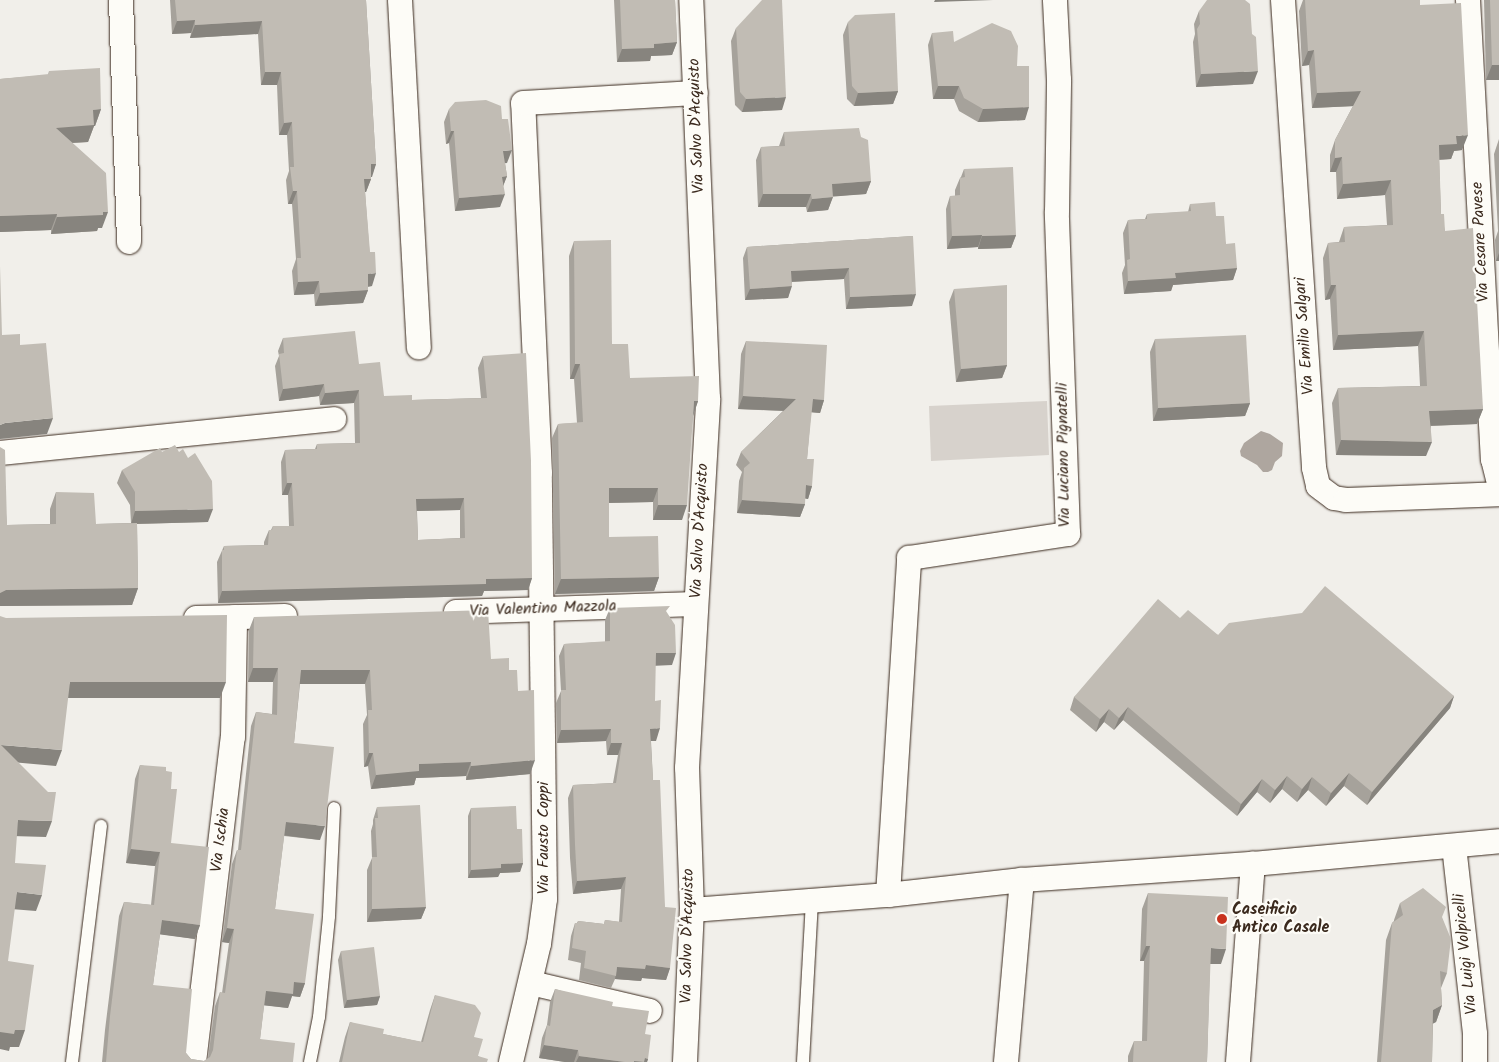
<!DOCTYPE html>
<html>
<head>
<meta charset="utf-8">
<style>
	body { margin:0 }
	#map { position:relative; width:1499px; height:1062px; overflow:hidden; background:#f1efea; font-family:Kalam,sans-serif }
	div>[style] { position:absolute }
	.green>* { inset:0; background:#d7d2cc }
	.water>* { inset:0; background:#aea69f }
	.roads { filter:drop-shadow(0 0 1px #3b2a1e) drop-shadow(0 0 1px #3b2a1e) }
	.service>* { height:12px; margin:-6px; padding:0 6px; transform-origin:6px; border-radius:6px; background:#fdfcf7 }
	.minor>* { height:24px; margin:-12px; padding:0 12px; transform-origin:12px; border-radius:12px; background:#fdfcf7 }
	.wall>* { inset:0; background:#a6a29b }
	.shaded-wall>* { inset:0; background:#87847e }
	.building>* { inset:0; background:#c1bcb4 }
	.dots>* { width:14px; height:14px; translate:-50% -50%; box-sizing:border-box; border:2px solid #fdfcf7; border-radius:50% }
	span { translate:-50% -50%; white-space:nowrap; text-align:center; line-height:1.15; -webkit-text-stroke:4.5px #fdfcf7; paint-order:stroke }
	.street-label { font-size:16px; color:#3b2a1e }
	.poi-label { font-size:16px; color:#3b2a1e; font-weight:700 }
	.left { translate:0 -50%; text-align:left }
</style>
</head>
<body>
<div id="map">
	<div class="green">
		<div style="clip-path:polygon(1047px 401px,1049px 455px,931px 461px,929px 406px)"></div>
	</div>
	<div class="water">
		<div style="clip-path:polygon(1261px 431px,1270px 434px,1283px 443px,1282px 456px,1275px 462px,1272px 470px,1268px 472px,1263px 472px,1257px 465px,1241px 456px,1240px 451px,1244px 443px)"></div>
	</div>
	<div class="roads">
		<div class="service">
			<div style="left:72px;top:1062px;width:238px;rotate:-83deg"></div>
			<div style="left:310px;top:1062px;width:46px;rotate:-78.7deg"></div>
			<div style="left:319px;top:1017px;width:101px;rotate:-84.3deg"></div>
			<div style="left:329px;top:916px;width:108px;rotate:-87.3deg"></div>
			<div style="left:803px;top:1062px;width:161px;rotate:-86.8deg"></div>
		</div>
		<div class="minor">
			<div style="left:121px;top:0;width:242px;rotate:88.1deg"></div>
			<div style="left:400px;top:0;width:348px;rotate:86.9deg"></div>
			<div style="left:1283px;top:0;width:469px;rotate:86.2deg"></div>
			<div style="left:1314px;top:468px;width:18px;rotate:77deg"></div>
			<div style="left:1318px;top:486px;width:20px;rotate:37deg"></div>
			<div style="left:1334px;top:498px;width:12px;rotate:9deg"></div>
			<div style="left:1346px;top:500px;width:153px;rotate:-2.2deg"></div>
			<div style="left:1468px;top:0;width:460px;rotate:86.9deg"></div>
			<div style="left:1493px;top:459px;width:25px;rotate:76deg"></div>
			<div style="left:0;top:453px;width:336px;rotate:-5.8deg"></div>
			<div style="left:456px;top:612px;width:240px;rotate:-1.9deg"></div>
			<div style="left:196px;top:618px;width:89px;rotate:-1.3deg"></div>
			<div style="left:1454px;top:846px;width:189px;rotate:83.6deg"></div>
			<div style="left:1475px;top:1034px;width:28px;rotate:90deg"></div>
			<div style="left:888px;top:895px;width:338px;rotate:-86.4deg"></div>
			<div style="left:909px;top:558px;width:161px;rotate:-8.6deg"></div>
			<div style="left:1068px;top:534px;width:322px;rotate:-92deg"></div>
			<div style="left:1057px;top:212px;width:132px;rotate:-89.1deg"></div>
			<div style="left:1059px;top:80px;width:80px;rotate:-92.9deg"></div>
			<div style="left:692px;top:910px;width:197px;rotate:-4.4deg"></div>
			<div style="left:888px;top:895px;width:135px;rotate:-6.4deg"></div>
			<div style="left:1022px;top:880px;width:232px;rotate:-4deg"></div>
			<div style="left:1253px;top:864px;width:247px;rotate:-5.3deg"></div>
			<div style="left:531px;top:983px;width:122px;rotate:13.2deg"></div>
			<div style="left:194px;top:1062px;width:327px;rotate:-83.2deg"></div>
			<div style="left:233px;top:737px;width:120px;rotate:-89deg"></div>
			<div style="left:511px;top:1062px;width:121px;rotate:-76.7deg"></div>
			<div style="left:539px;top:944px;width:45px;rotate:-82.4deg"></div>
			<div style="left:545px;top:899px;width:426px;rotate:-90.7deg"></div>
			<div style="left:540px;top:473px;width:370px;rotate:-92.6deg"></div>
			<div style="left:523px;top:103px;width:173px;rotate:-3.3deg"></div>
			<div style="left:685px;top:1062px;width:152px;rotate:-87.4deg"></div>
			<div style="left:692px;top:910px;width:142px;rotate:-92deg"></div>
			<div style="left:687px;top:768px;width:370px;rotate:-86.7deg"></div>
			<div style="left:708px;top:399px;width:399px;rotate:-92.4deg"></div>
			<div style="left:1006px;top:1062px;width:183px;rotate:-85deg"></div>
			<div style="left:1238px;top:1062px;width:199px;rotate:-85.7deg"></div>
		</div>
	</div>
	<div class="wall">
		<div style="clip-path:polygon(170px 0,366px 0,376px 164px,371px 177px,371px 179px,366px 192px,365px 192px,372px 286px,368px 287px,368px 290px,363px 303px,315px 306px,314px 294px,294px 295px,292px 271px,296px 259px,292px 204px,288px 204px,286px 180px,289px 171px,287px 135px,279px 135px,277px 85px,261px 85px,258px 34px,190px 38px,191px 33px,172px 34px)"></div>
		<div style="clip-path:polygon(614px 0,675px 0,677px 42px,672px 55px,651px 56px,650px 61px,617px 62px)"></div>
		<div style="clip-path:polygon(1303px 0,1420px 0,1420px 5px,1462px 150px,1454px 151px,1451px 159px,1439px 160px,1441px 214px,1445px 231px,1483px 409px,1477px 424px,1431px 426px,1426px 456px,1336px 455px,1332px 403px,1338px 388px,1420px 386px,1418px 346px,1333px 350px,1330px 299px,1325px 300px,1323px 258px,1328px 243px,1339px 242px,1344px 227px,1387px 225px,1385px 195px,1337px 199px,1336px 172px,1330px 172px,1330px 155px,1335px 140px,1353px 106px,1312px 108px,1309px 65px,1302px 66px,1299px 11px)"></div>
		<div style="clip-path:polygon(1484px 0,1499px 0,1499px 80px,1486px 80px)"></div>
		<div style="clip-path:polygon(1199px 11px,1253px 84px,1196px 87px,1193px 42px,1195px 34px,1194px 24px)"></div>
		<div style="clip-path:polygon(848px 22px,898px 91px,893px 104px,854px 106px,847px 99px,843px 35px)"></div>
		<div style="clip-path:polygon(736px 28px,782px 110px,742px 112px,735px 105px,731px 41px)"></div>
		<div style="clip-path:polygon(932px 33px,954px 42px,1017px 66px,1025px 120px,978px 122px,959px 111px,954px 99px,933px 99px,928px 45px)"></div>
		<div style="clip-path:polygon(49px 71px,101px 109px,95px 126px,94px 126px,88px 142px,72px 143px,102px 228px,98px 228px,97px 231px,51px 234px,51px 230px,0 232px,0 79px,48px 75px)"></div>
		<div style="clip-path:polygon(449px 109px,507px 163px,505px 163px,507px 176px,503px 186px,500px 207px,455px 211px,449px 143px,446px 144px,444px 122px)"></div>
		<div style="clip-path:polygon(784px 132px,871px 181px,866px 194px,833px 196px,828px 210px,807px 212px,806px 207px,758px 207px,756px 160px,761px 147px,779px 146px)"></div>
		<div style="clip-path:polygon(1499px 139px,1499px 261px,1496px 261px,1495px 240px,1498px 231px,1494px 154px)"></div>
		<div style="clip-path:polygon(964px 169px,1016px 235px,1011px 248px,978px 249px,978px 247px,947px 249px,946px 209px,950px 196px,955px 196px,955px 190px,960px 178px,961px 177px)"></div>
		<div style="clip-path:polygon(1190px 204px,1216px 216px,1226px 244px,1237px 268px,1233px 280px,1173px 285px,1171px 291px,1124px 294px,1122px 273px,1125px 265px,1123px 233px,1128px 220px,1145px 219px,1147px 214px,1188px 212px)"></div>
		<div style="clip-path:polygon(913px 236px,912px 306px,846px 309px,844px 279px,792px 282px,788px 298px,745px 300px,743px 258px,747px 247px)"></div>
		<div style="clip-path:polygon(574px 241px,612px 344px,630px 378px,698px 401px,693px 416px,682px 520px,653px 520px,653px 502px,609px 503px,609px 537px,659px 577px,654px 591px,555px 594px,552px 438px,558px 424px,577px 423px,574px 379px,570px 379px,569px 256px)"></div>
		<div style="clip-path:polygon(954px 289px,1007px 365px,1002px 378px,956px 382px,949px 302px)"></div>
		<div style="clip-path:polygon(evenodd,283px 338px,359px 364px,384px 396px,412px 400px,481px 398px,478px 368px,483px 356px,532px 578px,528px 590px,484px 591px,482px 596px,218px 603px,217px 562px,224px 546px,264px 545px,264px 542px,269px 530px,271px 530px,273px 526px,289px 526px,288px 495px,282px 495px,281px 462px,285px 450px,315px 449px,317px 444px,355px 443px,354px 403px,320px 405px,319px 396px,279px 401px,275px 366px,279px 356px,278px 351px,283px 338px,460px 510px,460px 538px,418px 540px,417px 511px,460px 510px)"></div>
		<div style="clip-path:polygon(1155px 339px,1250px 403px,1245px 416px,1153px 421px,1150px 352px)"></div>
		<div style="clip-path:polygon(746px 341px,824px 400px,820px 413px,811px 412px,807px 459px,812px 486px,808px 499px,805px 498px,805px 504px,800px 517px,737px 513px,739px 481px,742px 472px,736px 465px,741px 452px,783px 411px,738px 409px,741px 354px)"></div>
		<div style="clip-path:polygon(0 447px,7px 525px,50px 524px,50px 509px,56px 492px,96px 524px,131px 523px,130px 505px,117px 483px,122px 470px,208px 522px,137px 524px,138px 588px,132px 605px,0 606px)"></div>
		<div style="clip-path:polygon(610px 608px,667px 614px,672px 665px,655px 665px,655px 701px,656px 741px,651px 741px,653px 780px,670px 968px,666px 980px,642px 978px,641px 981px,615px 979px,611px 988px,579px 980px,581px 963px,568px 960px,571px 936px,575px 923px,577px 923px,578px 921px,604px 924px,605px 920px,619px 922px,621px 889px,573px 894px,570px 858px,568px 798px,573px 785px,613px 783px,618px 755px,607px 755px,606px 741px,557px 743px,556px 703px,561px 691px,559px 656px,564px 644px,605px 642px,605px 620px)"></div>
		<div style="clip-path:polygon(254px 617px,491px 659px,509px 670px,518px 691px,530px 774px,466px 780px,466px 776px,416px 778px,414px 785px,371px 789px,368px 766px,364px 767px,363px 724px,367px 715px,365px 684px,300px 684px,294px 743px,320px 840px,284px 836px,275px 909px,305px 983px,300px 997px,292px 996px,288px 1008px,264px 1005px,260px 1039px,293px 1062px,102px 1062px,105px 1030px,119px 916px,124px 902px,151px 905px,155px 866px,126px 863px,135px 779px,140px 765px,166px 771px,171px 789px,171px 843px,200px 925px,195px 939px,160px 934px,153px 985px,186px 1053px,191px 1059px,204px 1061px,208px 1058px,215px 1006px,220px 992px,222px 993px,229px 943px,222px 942px,232px 864px,237px 850px,238px 850px,251px 726px,256px 712px,272px 714px,273px 682px,248px 682px,249px 630px)"></div>
		<div style="clip-path:polygon(1180px 618px,1218px 635px,1454px 696px,1450px 708px,1367px 805px,1344px 786px,1326px 806px,1308px 790px,1297px 802px,1282px 789px,1270px 803px,1257px 792px,1237px 816px,1123px 720px,1114px 730px,1104px 722px,1096px 732px,1070px 710px,1074px 697px)"></div>
		<div style="clip-path:polygon(377px 807px,426px 907px,421px 919px,367px 922px,367px 870px,372px 858px,371px 831px,373px 824px,373px 820px)"></div>
		<div style="clip-path:polygon(471px 808px,517px 829px,523px 863px,520px 872px,500px 873px,498px 877px,468px 878px,468px 816px)"></div>
		<div style="clip-path:polygon(1148px 893px,1221px 964px,1210px 964px,1207px 1062px,1128px 1062px,1128px 1056px,1134px 1041px,1142px 1041px,1144px 961px,1140px 961px,1142px 909px)"></div>
		<div style="clip-path:polygon(1400px 903px,1442px 918px,1447px 973px,1441px 988px,1442px 1005px,1436px 1022px,1433px 1023px,1432px 1062px,1377px 1062px,1386px 940px,1392px 923px,1394px 921px,1394px 920px)"></div>
		<div style="clip-path:polygon(341px 951px,380px 996px,377px 1005px,344px 1008px,338px 960px)"></div>
		<div style="clip-path:polygon(555px 989px,612px 1006px,645px 1034px,648px 1059px,647px 1062px,565px 1062px,539px 1058px,542px 1038px,547px 1025px,550px 1002px)"></div>
		<div style="clip-path:polygon(435px 995px,474px 1037px,478px 1056px,487px 1062px,339px 1062px,345px 1037px,350px 1022px,383px 1034px,421px 1042px,430px 1010px)"></div>
	</div>
	<div class="shaded-wall">
		<div style="clip-path:polygon(935px 0,993px 0,934px 2px)"></div>
		<div style="clip-path:polygon(195px 20px,191px 33px,172px 34px,177px 21px)"></div>
		<div style="clip-path:polygon(262px 21px,258px 34px,190px 38px,195px 25px)"></div>
		<div style="clip-path:polygon(677px 42px,672px 55px,651px 56px,650px 61px,617px 62px,622px 49px,654px 44px)"></div>
		<div style="clip-path:polygon(1314px 50px,1309px 65px,1302px 66px,1308px 51px)"></div>
		<div style="clip-path:polygon(1492px 65px,1499px 65px,1499px 80px,1486px 80px)"></div>
		<div style="clip-path:polygon(1258px 71px,1253px 84px,1196px 87px,1201px 74px)"></div>
		<div style="clip-path:polygon(265px 72px,281px 72px,277px 85px,261px 85px)"></div>
		<div style="clip-path:polygon(938px 86px,959px 86px,954px 99px,933px 99px)"></div>
		<div style="clip-path:polygon(898px 91px,893px 104px,854px 106px,858px 93px)"></div>
		<div style="clip-path:polygon(1361px 91px,1356px 106px,1312px 108px,1317px 93px)"></div>
		<div style="clip-path:polygon(786px 97px,782px 110px,742px 112px,746px 99px)"></div>
		<div style="clip-path:polygon(1029px 107px,1025px 120px,978px 122px,983px 109px)"></div>
		<div style="clip-path:polygon(101px 109px,95px 126px,94px 126px,88px 142px,50px 144px,56px 128px,93px 110px)"></div>
		<div style="clip-path:polygon(292px 122px,287px 135px,279px 135px,284px 123px)"></div>
		<div style="clip-path:polygon(451px 131px,454px 131px,449px 143px,446px 144px)"></div>
		<div style="clip-path:polygon(1468px 135px,1462px 150px,1454px 151px,1451px 159px,1433px 160px,1439px 145px,1456px 136px)"></div>
		<div style="clip-path:polygon(512px 150px,507px 163px,499px 164px,503px 151px)"></div>
		<div style="clip-path:polygon(1342px 157px,1336px 172px,1330px 172px,1335px 158px)"></div>
		<div style="clip-path:polygon(371px 164px,376px 164px,372px 177px,366px 177px)"></div>
		<div style="clip-path:polygon(507px 176px,502px 189px,502px 177px)"></div>
		<div style="clip-path:polygon(364px 179px,371px 179px,366px 192px,360px 192px)"></div>
		<div style="clip-path:polygon(1391px 180px,1385px 195px,1337px 199px,1343px 184px)"></div>
		<div style="clip-path:polygon(871px 181px,866px 194px,828px 197px,832px 184px)"></div>
		<div style="clip-path:polygon(293px 191px,297px 191px,292px 204px,288px 204px)"></div>
		<div style="clip-path:polygon(505px 194px,500px 207px,455px 211px,459px 198px)"></div>
		<div style="clip-path:polygon(763px 194px,811px 194px,806px 207px,758px 207px)"></div>
		<div style="clip-path:polygon(833px 197px,828px 210px,807px 212px,812px 199px)"></div>
		<div style="clip-path:polygon(103px 212px,108px 212px,102px 228px,98px 228px,97px 231px,51px 234px,57px 217px)"></div>
		<div style="clip-path:polygon(57px 214px,51px 230px,0 232px,0 216px)"></div>
		<div style="clip-path:polygon(982px 235px,978px 247px,947px 249px,952px 236px)"></div>
		<div style="clip-path:polygon(1016px 235px,1011px 248px,978px 249px,982px 236px)"></div>
		<div style="clip-path:polygon(1499px 253px,1499px 261px,1496px 261px)"></div>
		<div style="clip-path:polygon(849px 268px,844px 279px,787px 282px,791px 271px)"></div>
		<div style="clip-path:polygon(1237px 268px,1233px 280px,1173px 285px,1171px 291px,1124px 294px,1128px 281px,1175px 273px)"></div>
		<div style="clip-path:polygon(376px 273px,372px 286px,363px 287px,368px 274px)"></div>
		<div style="clip-path:polygon(319px 281px,314px 294px,294px 295px,298px 282px)"></div>
		<div style="clip-path:polygon(1331px 285px,1336px 285px,1330px 299px,1325px 300px)"></div>
		<div style="clip-path:polygon(792px 286px,788px 298px,745px 300px,750px 289px)"></div>
		<div style="clip-path:polygon(368px 290px,363px 303px,315px 306px,320px 293px)"></div>
		<div style="clip-path:polygon(916px 294px,912px 306px,846px 309px,850px 297px)"></div>
		<div style="clip-path:polygon(1424px 331px,1418px 346px,1333px 350px,1338px 335px)"></div>
		<div style="clip-path:polygon(575px 364px,580px 364px,574px 379px,570px 379px)"></div>
		<div style="clip-path:polygon(1007px 365px,1002px 378px,956px 382px,961px 369px)"></div>
		<div style="clip-path:polygon(324px 384px,319px 396px,279px 401px,283px 389px)"></div>
		<div style="clip-path:polygon(359px 390px,354px 403px,320px 405px,325px 393px)"></div>
		<div style="clip-path:polygon(743px 396px,796px 399px,791px 411px,738px 409px)"></div>
		<div style="clip-path:polygon(813px 399px,824px 400px,820px 413px,808px 412px)"></div>
		<div style="clip-path:polygon(694px 401px,698px 401px,693px 416px)"></div>
		<div style="clip-path:polygon(1250px 403px,1245px 416px,1153px 421px,1158px 408px)"></div>
		<div style="clip-path:polygon(1483px 409px,1477px 424px,1424px 426px,1429px 411px)"></div>
		<div style="clip-path:polygon(53px 418px,47px 434px,0 439px,0 425px,5px 423px)"></div>
		<div style="clip-path:polygon(1341px 440px,1432px 442px,1426px 456px,1336px 455px)"></div>
		<div style="clip-path:polygon(287px 483px,292px 483px,288px 495px,282px 495px)"></div>
		<div style="clip-path:polygon(806px 485px,812px 486px,808px 499px,802px 498px)"></div>
		<div style="clip-path:polygon(609px 488px,658px 488px,653px 502px,604px 503px)"></div>
		<div style="clip-path:polygon(464px 498px,460px 510px,412px 511px,416px 499px)"></div>
		<div style="clip-path:polygon(742px 500px,805px 504px,800px 517px,737px 513px)"></div>
		<div style="clip-path:polygon(658px 505px,687px 505px,682px 520px,653px 520px)"></div>
		<div style="clip-path:polygon(213px 509px,208px 522px,131px 524px,135px 511px)"></div>
		<div style="clip-path:polygon(659px 577px,654px 591px,555px 594px,561px 579px)"></div>
		<div style="clip-path:polygon(532px 578px,528px 590px,484px 591px,482px 596px,218px 603px,222px 591px,486px 579px)"></div>
		<div style="clip-path:polygon(138px 588px,132px 605px,0 606px,0 593px,6px 590px)"></div>
		<div style="clip-path:polygon(656px 653px,676px 653px,672px 665px,651px 666px)"></div>
		<div style="clip-path:polygon(253px 668px,278px 668px,273px 682px,248px 682px)"></div>
		<div style="clip-path:polygon(301px 670px,370px 670px,365px 684px,296px 684px)"></div>
		<div style="clip-path:polygon(70px 682px,226px 682px,220px 698px,64px 698px)"></div>
		<div style="clip-path:polygon(1454px 696px,1450px 708px,1367px 805px,1372px 792px)"></div>
		<div style="clip-path:polygon(1128px 707px,1123px 720px,1114px 730px,1119px 718px)"></div>
		<div style="clip-path:polygon(1109px 709px,1104px 722px,1096px 732px,1100px 719px)"></div>
		<div style="clip-path:polygon(660px 728px,656px 741px,646px 741px,650px 729px)"></div>
		<div style="clip-path:polygon(611px 729px,606px 741px,557px 743px,561px 730px)"></div>
		<div style="clip-path:polygon(611px 743px,622px 743px,618px 755px,607px 755px)"></div>
		<div style="clip-path:polygon(1px 745px,62px 750px,56px 766px,0 761px)"></div>
		<div style="clip-path:polygon(369px 753px,373px 753px,368px 766px,364px 767px)"></div>
		<div style="clip-path:polygon(535px 760px,530px 774px,466px 780px,471px 766px)"></div>
		<div style="clip-path:polygon(471px 762px,466px 776px,416px 778px,414px 785px,371px 789px,376px 775px,419px 764px)"></div>
		<div style="clip-path:polygon(1349px 773px,1344px 786px,1326px 806px,1331px 793px)"></div>
		<div style="clip-path:polygon(1287px 776px,1282px 789px,1270px 803px,1275px 790px)"></div>
		<div style="clip-path:polygon(1312px 777px,1308px 790px,1297px 802px,1302px 789px)"></div>
		<div style="clip-path:polygon(1262px 779px,1257px 792px,1237px 816px,1241px 804px)"></div>
		<div style="clip-path:polygon(18px 820px,52px 821px,46px 837px,12px 836px)"></div>
		<div style="clip-path:polygon(286px 822px,325px 826px,320px 840px,281px 835px)"></div>
		<div style="clip-path:polygon(131px 849px,160px 852px,155px 866px,126px 863px)"></div>
		<div style="clip-path:polygon(523px 863px,520px 872px,500px 873px,498px 877px,468px 878px,471px 870px,501px 864px)"></div>
		<div style="clip-path:polygon(626px 877px,621px 889px,573px 894px,577px 881px)"></div>
		<div style="clip-path:polygon(17px 892px,42px 895px,36px 911px,11px 909px)"></div>
		<div style="clip-path:polygon(426px 907px,421px 919px,367px 922px,372px 909px)"></div>
		<div style="clip-path:polygon(162px 920px,200px 925px,195px 939px,157px 934px)"></div>
		<div style="clip-path:polygon(227px 928px,234px 929px,229px 943px,222px 942px)"></div>
		<div style="clip-path:polygon(1146px 946px,1150px 946px,1144px 961px,1140px 961px)"></div>
		<div style="clip-path:polygon(1211px 948px,1226px 949px,1221px 964px,1205px 964px)"></div>
		<div style="clip-path:polygon(646px 965px,670px 968px,666px 980px,642px 978px,641px 981px,615px 979px,617px 967px)"></div>
		<div style="clip-path:polygon(294px 982px,305px 983px,300px 997px,292px 996px,288px 1008px,261px 1005px,266px 991px)"></div>
		<div style="clip-path:polygon(380px 996px,377px 1005px,344px 1008px,347px 1000px)"></div>
		<div style="clip-path:polygon(1442px 1005px,1436px 1022px,1427px 1027px,1433px 1010px)"></div>
		<div style="clip-path:polygon(15px 1030px,25px 1030px,19px 1047px,10px 1047px,9px 1051px,0 1049px,0 1032px)"></div>
		<div style="clip-path:polygon(544px 1045px,578px 1050px,574px 1062px,565px 1062px,539px 1058px)"></div>
		<div style="clip-path:polygon(579px 1056px,625px 1062px,576px 1062px)"></div>
		<div style="clip-path:polygon(645px 1058px,648px 1059px,647px 1062px,634px 1062px,634px 1061px)"></div>
	</div>
	<div class="building">
		<div style="clip-path:polygon(175px 0,366px 0,376px 164px,371px 164px,371px 179px,364px 179px,370px 252px,375px 252px,376px 273px,368px 274px,368px 290px,320px 293px,319px 281px,298px 282px,297px 258px,301px 258px,297px 191px,293px 191px,290px 167px,294px 167px,292px 122px,284px 123px,281px 72px,265px 72px,262px 21px,195px 25px,195px 20px,177px 21px)"></div>
		<div style="clip-path:polygon(620px 0,675px 0,677px 42px,654px 44px,654px 48px,622px 49px)"></div>
		<div style="clip-path:polygon(762px 0,782px 0,786px 97px,746px 99px,740px 92px,736px 28px)"></div>
		<div style="clip-path:polygon(1207px 0,1245px 0,1250px 4px,1252px 34px,1256px 37px,1258px 71px,1201px 74px,1197px 29px,1200px 24px,1199px 11px)"></div>
		<div style="clip-path:polygon(1305px 0,1420px 0,1420px 5px,1461px 3px,1468px 135px,1456px 136px,1457px 144px,1439px 145px,1441px 214px,1444px 214px,1445px 231px,1473px 228px,1483px 409px,1429px 411px,1432px 442px,1341px 440px,1338px 388px,1427px 386px,1424px 331px,1338px 335px,1336px 285px,1331px 285px,1328px 243px,1345px 242px,1344px 227px,1393px 225px,1391px 180px,1343px 184px,1342px 157px,1335px 158px,1335px 140px,1361px 91px,1317px 93px,1314px 50px,1308px 51px)"></div>
		<div style="clip-path:polygon(1490px 0,1499px 0,1499px 65px,1492px 65px)"></div>
		<div style="clip-path:polygon(895px 13px,898px 91px,858px 93px,852px 86px,848px 22px,855px 15px)"></div>
		<div style="clip-path:polygon(992px 23px,1011px 31px,1018px 46px,1017px 66px,1029px 66px,1029px 107px,983px 109px,964px 98px,959px 86px,938px 86px,932px 33px,953px 31px,954px 42px)"></div>
		<div style="clip-path:polygon(100px 68px,101px 109px,93px 110px,94px 125px,56px 128px,106px 173px,108px 212px,103px 212px,103px 215px,57px 217px,57px 214px,0 216px,0 79px,49px 74px,49px 71px)"></div>
		<div style="clip-path:polygon(486px 100px,501px 106px,502px 119px,508px 119px,512px 150px,503px 151px,507px 176px,502px 177px,505px 194px,459px 198px,454px 131px,451px 131px,449px 109px,455px 102px)"></div>
		<div style="clip-path:polygon(859px 128px,861px 137px,868px 140px,871px 181px,832px 184px,833px 197px,812px 199px,811px 194px,763px 194px,761px 147px,785px 146px,784px 132px)"></div>
		<div style="clip-path:polygon(1013px 167px,1016px 235px,982px 236px,982px 235px,952px 236px,950px 196px,960px 195px,960px 178px,965px 177px,964px 169px)"></div>
		<div style="clip-path:polygon(1215px 202px,1216px 216px,1224px 216px,1226px 244px,1235px 243px,1237px 268px,1175px 273px,1176px 278px,1128px 281px,1127px 260px,1130px 259px,1128px 220px,1147px 219px,1147px 214px,1191px 211px,1190px 204px)"></div>
		<div style="clip-path:polygon(913px 236px,916px 294px,850px 297px,849px 268px,791px 271px,792px 286px,750px 289px,747px 247px)"></div>
		<div style="clip-path:polygon(611px 240px,612px 344px,628px 344px,630px 378px,699px 376px,698px 401px,694px 401px,687px 505px,658px 505px,658px 488px,609px 488px,609px 537px,658px 536px,659px 577px,561px 579px,558px 424px,583px 422px,580px 364px,575px 364px,574px 241px)"></div>
		<div style="clip-path:polygon(0 266px,2px 335px,20px 334px,20px 345px,46px 343px,53px 418px,5px 423px,0 425px)"></div>
		<div style="clip-path:polygon(1007px 285px,1007px 365px,961px 369px,954px 289px)"></div>
		<div style="clip-path:polygon(evenodd,355px 331px,359px 364px,380px 362px,384px 396px,412px 395px,412px 400px,487px 398px,483px 356px,526px 353px,531px 461px,532px 578px,486px 579px,486px 584px,222px 591px,222px 550px,224px 550px,224px 546px,268px 545px,269px 530px,272px 530px,273px 526px,294px 526px,292px 483px,287px 483px,285px 450px,317px 449px,317px 444px,360px 443px,359px 390px,325px 393px,324px 384px,283px 389px,279px 354px,284px 353px,283px 338px,355px 331px,464px 498px,465px 538px,418px 540px,416px 499px,464px 498px)"></div>
		<div style="clip-path:polygon(1246px 335px,1250px 403px,1158px 408px,1155px 339px)"></div>
		<div style="clip-path:polygon(746px 341px,827px 345px,824px 400px,813px 399px,807px 459px,814px 459px,812px 486px,806px 485px,805px 504px,742px 500px,744px 468px,750px 463px,741px 452px,796px 399px,743px 396px)"></div>
		<div style="clip-path:polygon(175px 445px,179px 452px,183px 449px,188px 458px,195px 453px,212px 481px,213px 509px,135px 511px,135px 492px,122px 470px,160px 448px,162px 452px)"></div>
		<div style="clip-path:polygon(0 447px,5px 450px,7px 525px,56px 524px,56px 492px,94px 493px,96px 524px,137px 523px,138px 588px,6px 590px,0 593px)"></div>
		<div style="clip-path:polygon(1325px 586px,1454px 696px,1372px 792px,1349px 773px,1331px 793px,1312px 777px,1302px 789px,1287px 776px,1275px 790px,1262px 779px,1241px 804px,1128px 707px,1119px 718px,1109px 709px,1100px 719px,1074px 697px,1158px 599px,1180px 618px,1188px 610px,1218px 635px,1229px 623px,1302px 613px)"></div>
		<div style="clip-path:polygon(670px 606px,666px 611px,675px 625px,676px 653px,656px 653px,655px 701px,661px 700px,660px 728px,650px 729px,653px 780px,660px 780px,665px 907px,676px 908px,670px 968px,646px 965px,645px 969px,617px 967px,616px 976px,584px 968px,586px 951px,572px 948px,575px 923px,578px 923px,578px 921px,604px 924px,605px 920px,622px 922px,626px 877px,577px 881px,575px 845px,573px 785px,616px 783px,622px 743px,611px 743px,611px 729px,561px 730px,561px 690px,566px 690px,564px 644px,610px 641px,610px 608px)"></div>
		<div style="clip-path:polygon(488px 610px,491px 659px,509px 658px,509px 670px,517px 670px,518px 691px,534px 690px,535px 760px,471px 766px,471px 762px,419px 764px,419px 771px,376px 775px,373px 753px,369px 753px,368px 710px,372px 710px,370px 670px,301px 670px,294px 743px,334px 747px,325px 826px,286px 822px,275px 909px,314px 914px,305px 983px,294px 982px,293px 994px,266px 991px,260px 1039px,295px 1043px,293px 1062px,106px 1062px,110px 1016px,124px 902px,154px 905px,160px 852px,131px 849px,140px 765px,166px 767px,166px 771px,172px 772px,171px 789px,177px 789px,171px 843px,209px 847px,200px 925px,162px 920px,153px 985px,192px 989px,186px 1053px,191px 1059px,204px 1061px,210px 1057px,213px 1050px,220px 992px,225px 993px,234px 929px,227px 928px,237px 850px,241px 850px,256px 712px,277px 715px,278px 668px,253px 668px,254px 617px)"></div>
		<div style="clip-path:polygon(227px 615px,226px 682px,70px 682px,62px 750px,1px 745px,48px 792px,56px 792px,52px 821px,18px 820px,15px 863px,46px 865px,42px 895px,17px 892px,8px 961px,34px 965px,25px 1030px,15px 1030px,14px 1034px,0 1032px,0 616px,6px 618px)"></div>
		<div style="clip-path:polygon(420px 805px,426px 907px,372px 909px,372px 857px,377px 857px,375px 818px,378px 818px,377px 807px)"></div>
		<div style="clip-path:polygon(516px 806px,517px 829px,522px 829px,523px 863px,501px 864px,501px 868px,471px 870px,471px 808px)"></div>
		<div style="clip-path:polygon(1423px 888px,1446px 907px,1442px 917px,1451px 939px,1447px 973px,1440px 971px,1442px 1005px,1433px 1010px,1432px 1062px,1381px 1062px,1392px 923px,1403px 915px,1400px 903px)"></div>
		<div style="clip-path:polygon(1148px 893px,1228px 897px,1226px 949px,1211px 948px,1207px 1062px,1133px 1062px,1134px 1041px,1147px 1041px,1150px 946px,1146px 946px)"></div>
		<div style="clip-path:polygon(374px 947px,380px 996px,347px 1000px,341px 951px)"></div>
		<div style="clip-path:polygon(555px 989px,613px 1002px,612px 1006px,649px 1011px,645px 1034px,651px 1035px,648px 1059px,645px 1058px,644px 1062px,634px 1061px,634px 1062px,625px 1062px,579px 1056px,578px 1050px,544px 1045px,547px 1025px,550px 1026px)"></div>
		<div style="clip-path:polygon(435px 995px,475px 1005px,481px 1013px,474px 1037px,483px 1039px,478px 1056px,488px 1059px,487px 1062px,342px 1062px,350px 1022px,384px 1029px,383px 1034px,423px 1042px)"></div>
	</div>
	<div class="dots">
		<div style="left:1222px;top:919px;background:#c8321e"></div>
	</div>
	<div class="street-label">
		<span style="left:697px;top:126px;rotate:-92deg">Via Salvo D'Acquisto</span>
		<span style="left:1481px;top:242px;rotate:-93deg">Via Cesare Pavese</span>
		<span style="left:1305px;top:336px;rotate:-94deg">Via Emilio Salgari</span>
		<span style="left:1064px;top:455px;rotate:-91deg">Via Luciano Pignatelli</span>
		<span style="left:700px;top:531px;rotate:-87deg">Via Salvo D'Acquisto</span>
		<span style="left:543px;top:609px;rotate:-2deg">Via Valentino Mazzola</span>
		<span style="left:544px;top:838px;rotate:-90deg">Via Fausto Coppi</span>
		<span style="left:221px;top:840px;rotate:-83deg">Via Ischia</span>
		<span style="left:688px;top:936px;rotate:-89deg">Via Salvo D'Acquisto</span>
		<span style="left:1466px;top:954px;rotate:-96deg">Via Luigi Volpicelli</span>
	</div>
	<div class="poi-label">
		<span class="left" style="left:1232px;top:919px">Caseificio<br>Antico Casale</span>
	</div>
</div>
</body>
</html>
